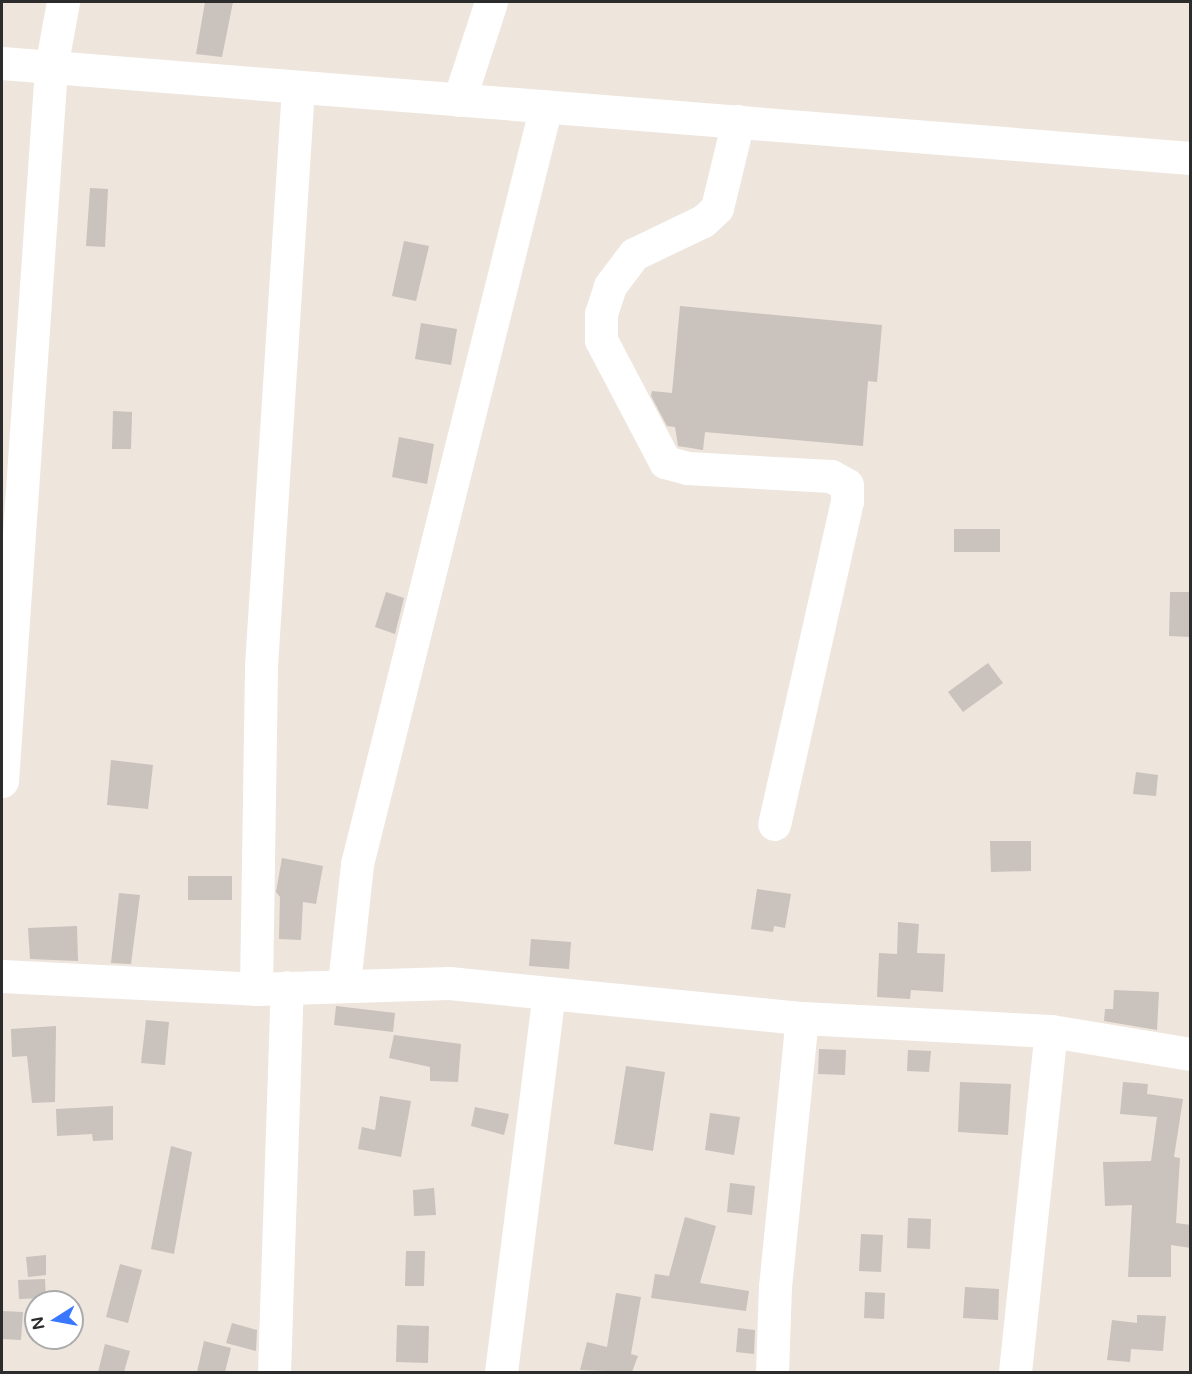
<!DOCTYPE html>
<html>
<head>
<meta charset="utf-8">
<style>
	body { margin:0 }
	#map { position:relative; width:1192px; height:1374px; overflow:hidden; background:#eee5dd; font-family:"Varela Round",sans-serif }
	div>[style] { position:absolute }
	.building>* { inset:0; background:#c9c2bd }
	.minor>* { height:33px; margin:-16.5px; padding:0 16.5px; transform-origin:16.5px; border-radius:16.5px; background:#fff }
	span { translate:-50% -50%; white-space:nowrap; text-align:center; line-height:1.15; -webkit-text-stroke:4.5px #fff; paint-order:stroke }
	.frame { position:absolute; inset:0; border:3px solid #2c2c2c; pointer-events:none }
	.north { position:absolute; left:24px; top:1290px; width:60px; height:60px; box-sizing:border-box; background:#fff; border:2px solid #ababab; border-radius:50%; rotate:259deg; font-size:16px; font-weight:700; line-height:24px; text-align:center; color:#2c2c2c }
	.north::after { content:''; display:block; margin:auto; width:21px; height:27px; background:#3977ff; clip-path:polygon(50% 0,100% 100%,50% 72%,0 100%) }
</style>
</head>
<body>
<div id="map">
	<div class="building">
		<div style="clip-path:polygon(205px 2px,233px 2px,222px 57px,196px 54px)"></div>
		<div style="clip-path:polygon(90px 188px,108px 189px,105px 247px,86px 246px)"></div>
		<div style="clip-path:polygon(404px 241px,429px 246px,416px 301px,392px 296px)"></div>
		<div style="clip-path:polygon(680px 306px,882px 325px,877px 382px,868px 381px,863px 446px,705px 432px,703px 450px,678px 446px,675px 427px,667px 426px,651px 396px,652px 391px,672px 393px)"></div>
		<div style="clip-path:polygon(421px 323px,457px 329px,451px 365px,415px 359px)"></div>
		<div style="clip-path:polygon(113px 411px,132px 412px,131px 449px,112px 449px)"></div>
		<div style="clip-path:polygon(399px 437px,434px 444px,427px 484px,392px 477px)"></div>
		<div style="clip-path:polygon(954px 529px,1000px 529px,1000px 552px,954px 552px)"></div>
		<div style="clip-path:polygon(386px 592px,404px 598px,395px 634px,375px 627px)"></div>
		<div style="clip-path:polygon(1170px 592px,1191px 592px,1191px 637px,1169px 636px)"></div>
		<div style="clip-path:polygon(988px 663px,1003px 683px,963px 712px,948px 692px)"></div>
		<div style="clip-path:polygon(111px 760px,153px 765px,148px 809px,107px 805px)"></div>
		<div style="clip-path:polygon(1136px 772px,1158px 775px,1156px 796px,1133px 794px)"></div>
		<div style="clip-path:polygon(990px 841px,1031px 841px,1031px 871px,991px 872px)"></div>
		<div style="clip-path:polygon(282px 858px,323px 866px,316px 904px,303px 902px,301px 940px,279px 939px,280px 897px,276px 892px)"></div>
		<div style="clip-path:polygon(188px 876px,232px 876px,232px 900px,188px 900px)"></div>
		<div style="clip-path:polygon(757px 889px,791px 894px,785px 928px,774px 926px,773px 932px,751px 929px)"></div>
		<div style="clip-path:polygon(119px 893px,140px 895px,131px 964px,111px 963px)"></div>
		<div style="clip-path:polygon(898px 922px,919px 924px,917px 953px,945px 954px,943px 992px,911px 990px,910px 999px,877px 997px,879px 953px,897px 954px)"></div>
		<div style="clip-path:polygon(77px 926px,78px 961px,30px 959px,28px 928px)"></div>
		<div style="clip-path:polygon(531px 939px,571px 942px,569px 969px,529px 966px)"></div>
		<div style="clip-path:polygon(1114px 990px,1159px 992px,1157px 1030px,1104px 1021px,1105px 1009px,1113px 1009px)"></div>
		<div style="clip-path:polygon(336px 1006px,395px 1013px,393px 1032px,334px 1025px)"></div>
		<div style="clip-path:polygon(146px 1020px,169px 1022px,165px 1065px,141px 1063px)"></div>
		<div style="clip-path:polygon(56px 1026px,55px 1102px,32px 1103px,27px 1056px,12px 1057px,11px 1029px)"></div>
		<div style="clip-path:polygon(394px 1035px,461px 1044px,458px 1082px,430px 1081px,430px 1067px,389px 1058px)"></div>
		<div style="clip-path:polygon(819px 1049px,846px 1050px,845px 1075px,818px 1074px)"></div>
		<div style="clip-path:polygon(908px 1050px,931px 1051px,929px 1072px,907px 1071px)"></div>
		<div style="clip-path:polygon(626px 1066px,665px 1072px,653px 1151px,614px 1144px)"></div>
		<div style="clip-path:polygon(960px 1082px,1011px 1084px,1008px 1135px,958px 1132px)"></div>
		<div style="clip-path:polygon(1123px 1082px,1148px 1084px,1147px 1094px,1183px 1099px,1174px 1157px,1180px 1158px,1176px 1223px,1191px 1225px,1191px 1248px,1171px 1245px,1171px 1277px,1128px 1277px,1132px 1205px,1105px 1206px,1103px 1162px,1151px 1161px,1157px 1117px,1120px 1114px)"></div>
		<div style="clip-path:polygon(380px 1096px,411px 1101px,401px 1157px,358px 1149px,362px 1127px,375px 1130px)"></div>
		<div style="clip-path:polygon(113px 1106px,113px 1140px,93px 1141px,92px 1134px,57px 1136px,56px 1109px)"></div>
		<div style="clip-path:polygon(475px 1107px,509px 1114px,504px 1135px,471px 1126px)"></div>
		<div style="clip-path:polygon(710px 1113px,740px 1117px,734px 1155px,705px 1150px)"></div>
		<div style="clip-path:polygon(171px 1146px,192px 1152px,174px 1254px,151px 1249px)"></div>
		<div style="clip-path:polygon(730px 1183px,755px 1186px,752px 1215px,727px 1212px)"></div>
		<div style="clip-path:polygon(434px 1188px,436px 1215px,414px 1216px,413px 1190px)"></div>
		<div style="clip-path:polygon(685px 1217px,716px 1226px,700px 1283px,749px 1291px,746px 1311px,651px 1298px,655px 1274px,669px 1276px)"></div>
		<div style="clip-path:polygon(908px 1218px,931px 1219px,930px 1249px,907px 1248px)"></div>
		<div style="clip-path:polygon(861px 1234px,883px 1235px,881px 1272px,859px 1271px)"></div>
		<div style="clip-path:polygon(406px 1251px,425px 1251px,424px 1286px,405px 1286px)"></div>
		<div style="clip-path:polygon(46px 1255px,46px 1275px,28px 1277px,26px 1257px)"></div>
		<div style="clip-path:polygon(120px 1264px,142px 1270px,128px 1323px,106px 1317px)"></div>
		<div style="clip-path:polygon(45px 1279px,46px 1298px,19px 1299px,18px 1280px)"></div>
		<div style="clip-path:polygon(965px 1287px,999px 1289px,998px 1320px,963px 1318px)"></div>
		<div style="clip-path:polygon(865px 1292px,885px 1293px,884px 1319px,864px 1318px)"></div>
		<div style="clip-path:polygon(616px 1293px,641px 1297px,631px 1354px,638px 1356px,632px 1372px,580px 1370px,587px 1342px,607px 1347px)"></div>
		<div style="clip-path:polygon(2px 1311px,23px 1312px,21px 1340px,2px 1339px)"></div>
		<div style="clip-path:polygon(1137px 1315px,1166px 1316px,1163px 1351px,1131px 1349px,1130px 1362px,1107px 1360px,1112px 1320px,1137px 1323px)"></div>
		<div style="clip-path:polygon(232px 1323px,257px 1330px,256px 1351px,226px 1343px)"></div>
		<div style="clip-path:polygon(397px 1325px,429px 1326px,428px 1363px,396px 1362px)"></div>
		<div style="clip-path:polygon(738px 1328px,755px 1330px,754px 1354px,736px 1352px)"></div>
		<div style="clip-path:polygon(204px 1341px,231px 1348px,225px 1372px,197px 1372px)"></div>
		<div style="clip-path:polygon(105px 1344px,130px 1351px,124px 1372px,98px 1372px)"></div>
	</div>
	<div class="minor">
		<div style="left:2px;top:63px;width:1192px;rotate:4.57deg"></div>
		<div style="left:459px;top:100px;width:103px;rotate:-71.9deg"></div>
		<div style="left:738px;top:121px;width:89px;rotate:103.6deg"></div>
		<div style="left:717px;top:208px;width:19px;rotate:137deg"></div>
		<div style="left:703px;top:221px;width:76px;rotate:154.4deg"></div>
		<div style="left:634px;top:254px;width:40px;rotate:127deg"></div>
		<div style="left:610px;top:286px;width:29px;rotate:108deg"></div>
		<div style="left:601px;top:314px;width:26px;rotate:90deg"></div>
		<div style="left:601px;top:340px;width:138px;rotate:62.3deg"></div>
		<div style="left:665px;top:462px;width:23px;rotate:15deg"></div>
		<div style="left:687px;top:468px;width:144px;rotate:3.2deg"></div>
		<div style="left:831px;top:476px;width:18px;rotate:29deg"></div>
		<div style="left:847px;top:485px;width:16px;rotate:90deg"></div>
		<div style="left:847px;top:501px;width:331px;rotate:102.7deg"></div>
		<div style="left:2px;top:781px;width:716px;rotate:-86.07deg"></div>
		<div style="left:51px;top:67px;width:66px;rotate:-79.5deg"></div>
		<div style="left:2px;top:976px;width:254px;rotate:2.9deg"></div>
		<div style="left:256px;top:989px;width:193px;rotate:-1.8deg"></div>
		<div style="left:449px;top:983px;width:355px;rotate:5.7deg"></div>
		<div style="left:802px;top:1018px;width:249px;rotate:3deg"></div>
		<div style="left:1051px;top:1031px;width:141px;rotate:9.4deg"></div>
		<div style="left:344px;top:984px;width:121px;rotate:-83.8deg"></div>
		<div style="left:357px;top:864px;width:781px;rotate:-76deg"></div>
		<div style="left:256px;top:989px;width:323px;rotate:-89.1deg"></div>
		<div style="left:261px;top:666px;width:580px;rotate:-86.34deg"></div>
		<div style="left:274px;top:1372px;width:385px;rotate:-88.1deg"></div>
		<div style="left:501px;top:1372px;width:381px;rotate:-82.8deg"></div>
		<div style="left:772px;top:1372px;width:85px;rotate:-88deg"></div>
		<div style="left:775px;top:1287px;width:270px;rotate:-84.3deg"></div>
		<div style="left:1015px;top:1372px;width:343px;rotate:-84deg"></div>
	</div>
	<div class="frame"></div>
	<div class="north">N</div>
</div>
</body>
</html>
